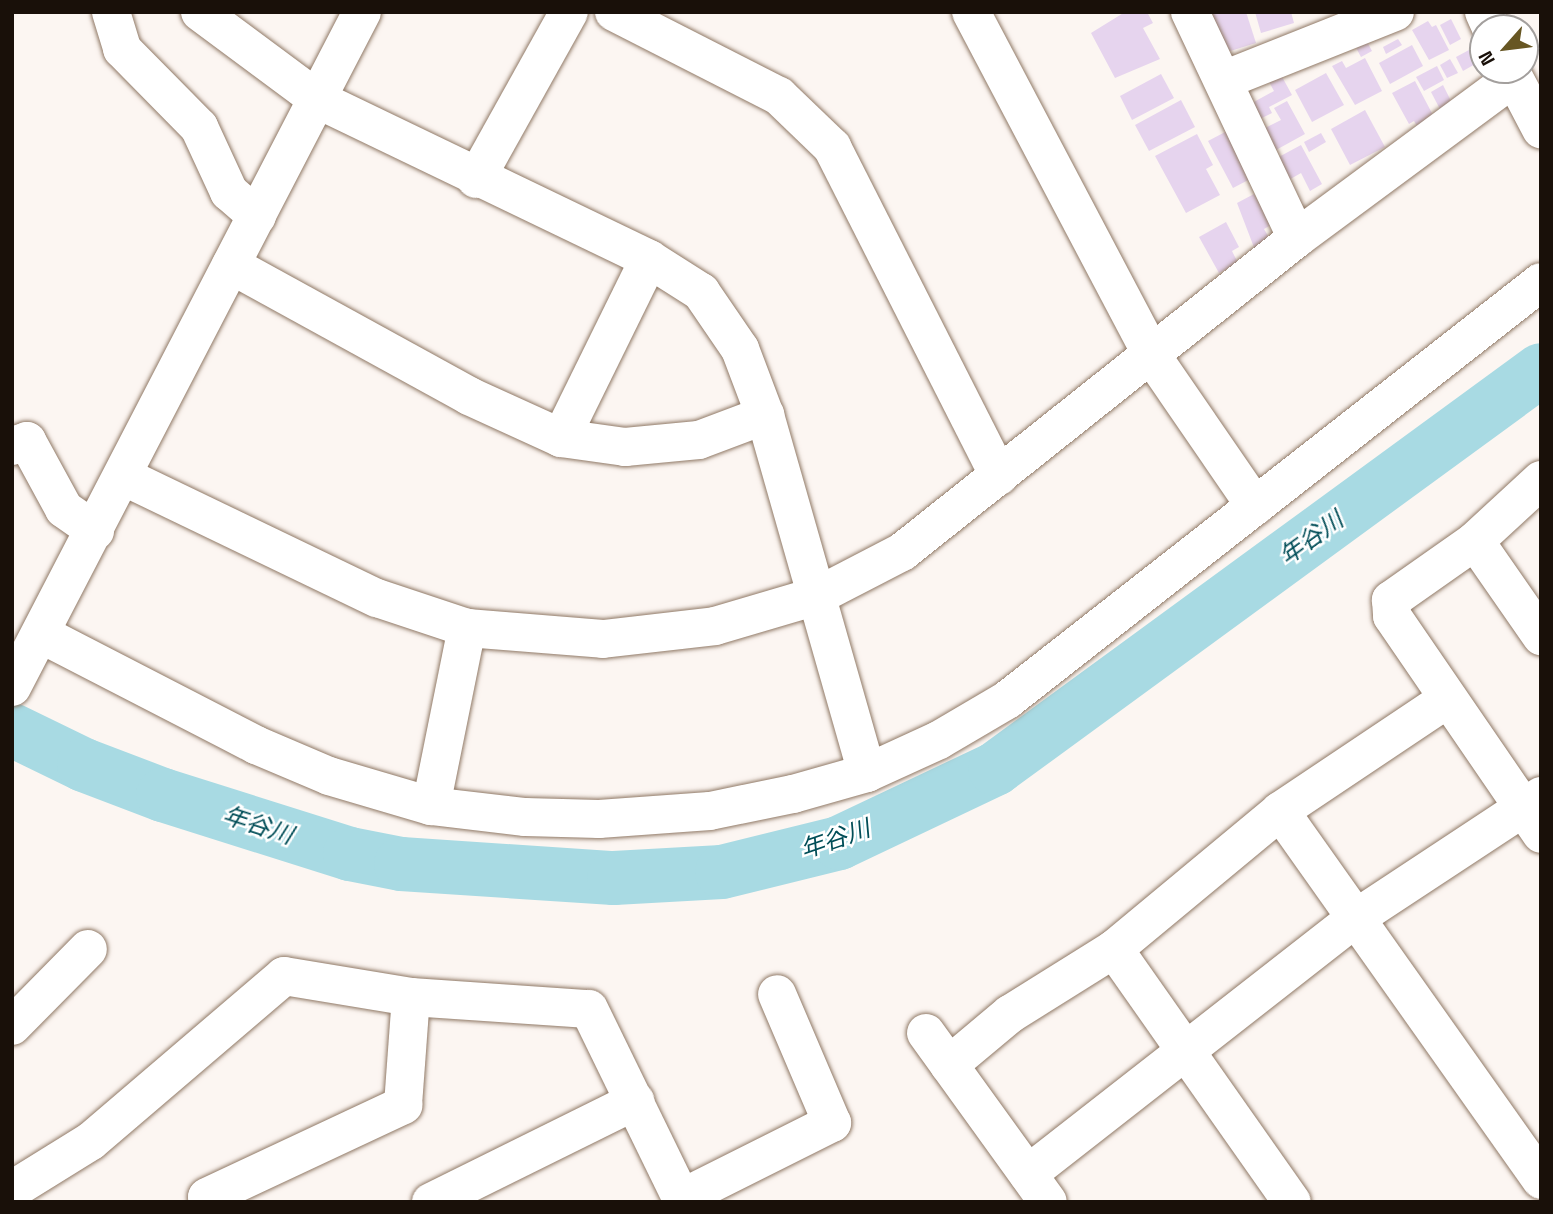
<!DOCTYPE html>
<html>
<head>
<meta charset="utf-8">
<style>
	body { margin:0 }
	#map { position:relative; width:1553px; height:1214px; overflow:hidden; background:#fcf6f2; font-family:"Space Grotesk","Noto Sans JP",sans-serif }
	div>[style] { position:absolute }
	.river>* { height:54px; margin:-27px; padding:0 27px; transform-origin:27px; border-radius:27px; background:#a8dae3 }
	.building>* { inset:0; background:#e6d4ee }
	.roads { filter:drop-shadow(0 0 2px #907966) drop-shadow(0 0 2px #907966) }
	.minor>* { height:38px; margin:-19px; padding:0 19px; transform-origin:19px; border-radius:19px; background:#fff }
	span { translate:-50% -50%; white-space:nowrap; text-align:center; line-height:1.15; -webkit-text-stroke:5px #fff; paint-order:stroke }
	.water-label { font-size:24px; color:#004d57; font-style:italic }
	.frame { position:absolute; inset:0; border:14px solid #191009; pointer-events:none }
	.north { position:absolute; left:1469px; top:14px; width:70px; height:70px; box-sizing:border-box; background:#fff; border:2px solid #a39f9d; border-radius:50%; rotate:242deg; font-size:19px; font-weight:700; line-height:28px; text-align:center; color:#191009 }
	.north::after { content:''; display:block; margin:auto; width:24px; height:32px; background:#675623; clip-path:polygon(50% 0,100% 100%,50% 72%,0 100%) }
</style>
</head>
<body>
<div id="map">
	<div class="river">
		<div style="left:12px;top:730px;width:80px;rotate:25.9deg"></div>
		<div style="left:84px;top:765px;width:85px;rotate:20.8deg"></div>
		<div style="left:163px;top:795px;width:196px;rotate:17.5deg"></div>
		<div style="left:350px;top:854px;width:52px;rotate:11.1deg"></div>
		<div style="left:401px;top:864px;width:213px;rotate:3.8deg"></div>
		<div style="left:614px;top:878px;width:108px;rotate:-3.2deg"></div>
		<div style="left:722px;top:872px;width:121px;rotate:-13.9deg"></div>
		<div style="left:839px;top:843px;width:173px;rotate:-25.4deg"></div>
		<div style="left:995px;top:769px;width:676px;rotate:-36.16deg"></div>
	</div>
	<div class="building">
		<div style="clip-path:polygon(1125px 12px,1147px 12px,1153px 23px,1143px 28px,1160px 59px,1115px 78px,1091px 33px)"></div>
		<div style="clip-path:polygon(1212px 12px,1246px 12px,1256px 43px,1224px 53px)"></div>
		<div style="clip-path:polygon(1255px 12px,1291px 12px,1294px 23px,1261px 33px)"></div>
		<div style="clip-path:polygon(1451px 19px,1461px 39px,1450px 45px,1440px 25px)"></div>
		<div style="clip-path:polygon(1428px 21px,1432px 27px,1436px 25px,1449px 50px,1429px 60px,1412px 30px)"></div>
		<div style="clip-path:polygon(1365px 38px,1372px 51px,1361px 57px,1354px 44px)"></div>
		<div style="clip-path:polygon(1398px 39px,1402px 45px,1386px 54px,1383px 47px)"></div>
		<div style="clip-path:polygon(1412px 45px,1423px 66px,1390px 84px,1379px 63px)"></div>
		<div style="clip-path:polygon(1469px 50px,1477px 63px,1463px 71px,1456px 57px)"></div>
		<div style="clip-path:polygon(1365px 58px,1382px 91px,1355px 105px,1332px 66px,1342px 61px,1346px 68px)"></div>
		<div style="clip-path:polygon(1450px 59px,1458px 73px,1447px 78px,1440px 65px)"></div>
		<div style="clip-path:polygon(1437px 66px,1444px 80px,1424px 91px,1416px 77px)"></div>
		<div style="clip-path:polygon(1280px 73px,1292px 95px,1269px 107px,1272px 113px,1260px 119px,1252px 103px,1274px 91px,1268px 80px)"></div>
		<div style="clip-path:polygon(1326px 73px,1344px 105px,1312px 122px,1295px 90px)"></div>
		<div style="clip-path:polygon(1161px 74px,1174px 98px,1132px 120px,1120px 96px)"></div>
		<div style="clip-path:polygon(1415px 81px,1434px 117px,1417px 126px,1414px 121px,1409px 124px,1392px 93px)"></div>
		<div style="clip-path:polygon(1443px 85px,1454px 107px,1442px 113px,1431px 92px)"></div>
		<div style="clip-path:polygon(1181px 100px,1195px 127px,1149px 151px,1135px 125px)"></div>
		<div style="clip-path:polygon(1287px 101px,1305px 134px,1276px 150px,1265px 128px,1281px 120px,1274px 108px)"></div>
		<div style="clip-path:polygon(1365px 110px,1385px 147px,1350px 165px,1331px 129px)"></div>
		<div style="clip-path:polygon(1229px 130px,1254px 177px,1233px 188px,1208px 141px)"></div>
		<div style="clip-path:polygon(1321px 133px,1326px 142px,1309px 152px,1304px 142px)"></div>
		<div style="clip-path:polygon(1197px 134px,1213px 165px,1206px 169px,1220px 195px,1186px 213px,1155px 156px)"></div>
		<div style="clip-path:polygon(1301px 145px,1322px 184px,1310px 191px,1301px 173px,1287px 181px,1275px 159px)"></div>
		<div style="clip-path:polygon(1254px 194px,1271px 225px,1264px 229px,1271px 241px,1255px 250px,1237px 203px)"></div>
		<div style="clip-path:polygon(1226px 222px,1239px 247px,1232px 251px,1238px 263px,1219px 273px,1199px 237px)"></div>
	</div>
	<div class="roads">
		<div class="minor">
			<div style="left:111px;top:12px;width:39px;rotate:73deg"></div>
			<div style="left:122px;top:49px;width:110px;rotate:45.4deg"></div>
			<div style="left:199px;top:127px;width:72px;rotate:65.2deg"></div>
			<div style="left:229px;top:192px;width:37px;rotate:41deg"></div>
			<div style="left:200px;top:12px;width:146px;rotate:36.6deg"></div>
			<div style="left:317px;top:99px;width:369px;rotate:25.7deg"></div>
			<div style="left:649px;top:259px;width:62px;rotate:32.4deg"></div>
			<div style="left:701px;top:292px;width:69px;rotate:55.6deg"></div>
			<div style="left:740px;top:349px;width:71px;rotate:69.3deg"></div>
			<div style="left:765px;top:415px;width:372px;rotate:74.1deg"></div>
			<div style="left:614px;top:12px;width:185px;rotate:27deg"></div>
			<div style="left:779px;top:96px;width:74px;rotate:43.9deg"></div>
			<div style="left:832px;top:147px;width:369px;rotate:63.1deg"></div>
			<div style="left:971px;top:12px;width:389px;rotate:62.2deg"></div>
			<div style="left:1152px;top:356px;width:182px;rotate:55.5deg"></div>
			<div style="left:1190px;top:12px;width:250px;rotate:64.7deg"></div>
			<div style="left:1484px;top:12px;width:17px;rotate:66deg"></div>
			<div style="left:1510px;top:70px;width:67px;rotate:62.3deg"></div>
			<div style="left:1224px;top:80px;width:184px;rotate:-21.7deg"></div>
			<div style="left:476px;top:179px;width:191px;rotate:-60.9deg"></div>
			<div style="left:231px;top:265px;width:272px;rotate:28.8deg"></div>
			<div style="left:469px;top:396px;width:101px;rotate:24.5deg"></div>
			<div style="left:561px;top:438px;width:65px;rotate:8deg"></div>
			<div style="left:625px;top:447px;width:74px;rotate:-5.4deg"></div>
			<div style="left:699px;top:440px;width:71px;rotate:-20.7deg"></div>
			<div style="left:561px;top:438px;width:199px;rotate:-63.8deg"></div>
			<div style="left:12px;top:446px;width:16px;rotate:-18deg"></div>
			<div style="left:27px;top:441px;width:77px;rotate:61.4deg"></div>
			<div style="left:64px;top:509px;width:38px;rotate:35deg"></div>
			<div style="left:123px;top:476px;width:282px;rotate:25.7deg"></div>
			<div style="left:377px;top:598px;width:95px;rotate:18.4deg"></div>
			<div style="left:467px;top:628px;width:136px;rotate:4.6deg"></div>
			<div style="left:603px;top:639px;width:113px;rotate:-6.6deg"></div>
			<div style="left:715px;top:626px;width:106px;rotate:-16.4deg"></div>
			<div style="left:817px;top:596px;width:96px;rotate:-27.4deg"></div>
			<div style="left:902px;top:552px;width:505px;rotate:-38.48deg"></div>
			<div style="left:1297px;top:238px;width:269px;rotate:-36.5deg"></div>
			<div style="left:1541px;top:480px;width:90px;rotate:137.3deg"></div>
			<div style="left:1475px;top:541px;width:103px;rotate:144.9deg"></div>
			<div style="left:1391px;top:600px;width:16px;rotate:86deg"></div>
			<div style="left:1392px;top:616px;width:264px;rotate:55.6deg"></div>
			<div style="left:1475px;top:541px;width:116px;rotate:55.2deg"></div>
			<div style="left:41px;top:634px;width:242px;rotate:27.3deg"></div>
			<div style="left:256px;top:745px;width:79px;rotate:23deg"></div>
			<div style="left:329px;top:776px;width:106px;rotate:16.4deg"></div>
			<div style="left:431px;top:806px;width:95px;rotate:6.7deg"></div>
			<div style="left:525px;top:817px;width:74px;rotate:1.5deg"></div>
			<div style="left:599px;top:819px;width:111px;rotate:-4.1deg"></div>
			<div style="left:710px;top:811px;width:85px;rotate:-11.6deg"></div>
			<div style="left:793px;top:794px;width:77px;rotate:-15.8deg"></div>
			<div style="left:867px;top:773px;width:79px;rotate:-24.6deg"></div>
			<div style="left:939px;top:740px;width:79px;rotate:-30.5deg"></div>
			<div style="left:1007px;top:700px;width:678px;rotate:-38.05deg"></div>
			<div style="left:12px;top:687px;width:760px;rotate:-62.59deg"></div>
			<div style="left:431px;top:806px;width:182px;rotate:-78.6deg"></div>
			<div style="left:1280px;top:811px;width:452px;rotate:54.7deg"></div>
			<div style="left:1114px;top:949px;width:309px;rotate:54.9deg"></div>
			<div style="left:12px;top:1026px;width:108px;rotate:-45.4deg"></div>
			<div style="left:926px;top:1033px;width:208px;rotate:54.2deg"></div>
			<div style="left:949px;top:1065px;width:80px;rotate:-39.9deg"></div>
			<div style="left:1010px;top:1014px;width:123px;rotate:-32deg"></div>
			<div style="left:1114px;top:949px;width:216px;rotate:-39.7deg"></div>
			<div style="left:1280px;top:811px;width:201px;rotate:-33.8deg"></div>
			<div style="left:1028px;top:1174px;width:416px;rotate:-38deg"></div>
			<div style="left:1356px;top:918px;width:222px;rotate:-33.4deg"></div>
			<div style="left:12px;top:1190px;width:93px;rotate:-31.8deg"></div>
			<div style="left:91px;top:1141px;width:254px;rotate:-40.5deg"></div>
			<div style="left:284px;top:976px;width:129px;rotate:9.4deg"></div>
			<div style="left:411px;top:997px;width:178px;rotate:3.9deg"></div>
			<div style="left:589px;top:1009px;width:215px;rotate:64deg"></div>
			<div style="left:682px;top:1198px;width:168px;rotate:-26.6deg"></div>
			<div style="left:832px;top:1123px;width:140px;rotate:-113.1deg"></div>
			<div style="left:209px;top:1202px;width:5px;rotate:-112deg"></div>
			<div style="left:207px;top:1197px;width:217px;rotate:-25.1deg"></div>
			<div style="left:403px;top:1105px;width:108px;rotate:-85.8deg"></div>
			<div style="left:431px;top:1202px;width:228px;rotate:-26.3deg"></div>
		</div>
	</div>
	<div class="water-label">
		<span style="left:1311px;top:538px;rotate:-36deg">年谷川</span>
		<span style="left:258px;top:825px;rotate:18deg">年谷川</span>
		<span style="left:835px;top:839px;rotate:-19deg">年谷川</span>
	</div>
	<div class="frame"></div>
	<div class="north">N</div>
</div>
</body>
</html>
